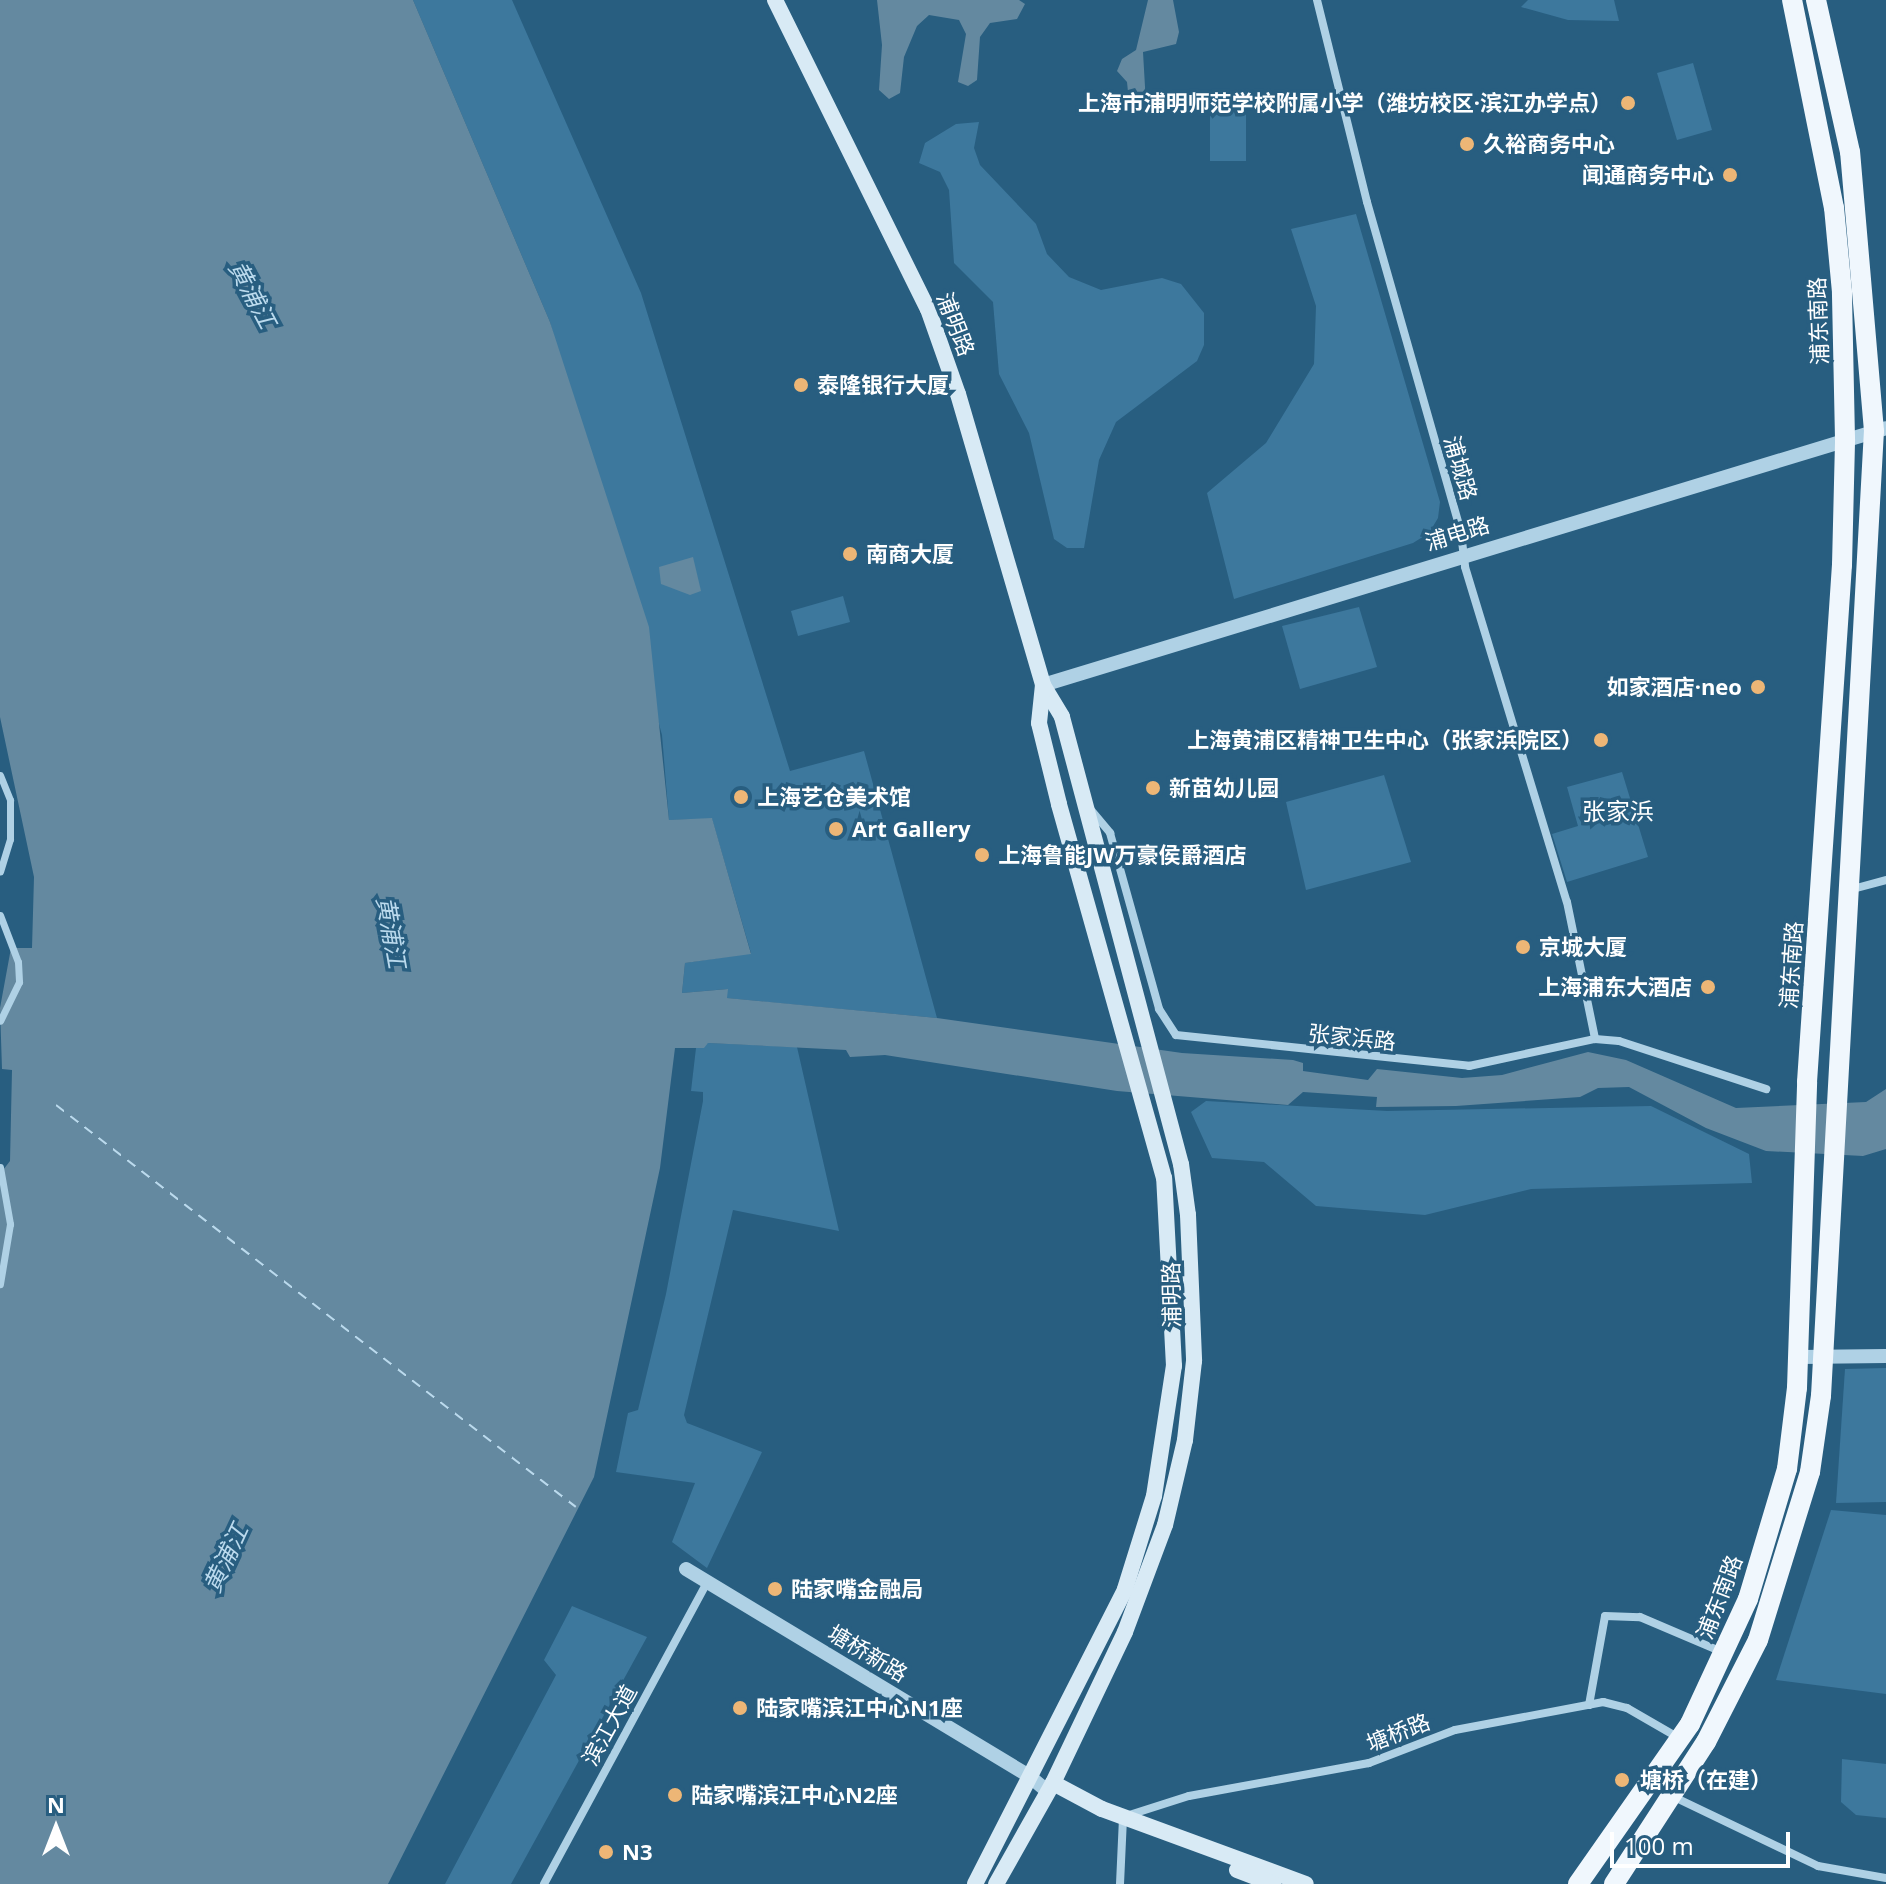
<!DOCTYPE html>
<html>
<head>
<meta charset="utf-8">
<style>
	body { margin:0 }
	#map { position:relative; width:1886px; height:1884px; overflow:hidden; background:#285e80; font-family:"Open Sans","Noto Sans SC",sans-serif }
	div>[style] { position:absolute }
	.green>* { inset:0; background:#3d789d }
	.water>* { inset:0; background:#6489a0 }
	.ferry>* { height:2px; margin-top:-1px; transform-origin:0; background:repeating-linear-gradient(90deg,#bbdaed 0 10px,transparent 0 18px) }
	.pedestrian>* { height:7px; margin:-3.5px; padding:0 3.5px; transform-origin:3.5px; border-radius:3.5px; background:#afd1e5 }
	.minor>* { height:8px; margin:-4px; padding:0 4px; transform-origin:4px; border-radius:4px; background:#afd1e5 }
	.tertiary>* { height:14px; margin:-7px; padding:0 7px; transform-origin:7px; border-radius:7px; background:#afd1e5 }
	.secondary>* { height:16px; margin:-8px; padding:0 8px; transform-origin:8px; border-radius:8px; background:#d8eaf5 }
	.primary>* { height:20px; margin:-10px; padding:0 10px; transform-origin:10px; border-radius:10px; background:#f0f7fd }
	.dots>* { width:22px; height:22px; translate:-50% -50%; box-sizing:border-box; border:4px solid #285e80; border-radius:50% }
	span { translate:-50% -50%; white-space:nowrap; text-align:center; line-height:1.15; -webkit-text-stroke:7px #285e80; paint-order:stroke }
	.poi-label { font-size:22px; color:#fff; font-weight:700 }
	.right { translate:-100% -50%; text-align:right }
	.left { translate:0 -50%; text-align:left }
	.street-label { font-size:22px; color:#fff }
	.water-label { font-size:24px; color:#bbdaed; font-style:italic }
	.neighbourhood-label { font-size:24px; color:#fff }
	.north { position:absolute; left:16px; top:1788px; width:80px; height:80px; -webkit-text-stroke:6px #285e80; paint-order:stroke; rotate:0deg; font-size:22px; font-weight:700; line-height:32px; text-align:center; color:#fff }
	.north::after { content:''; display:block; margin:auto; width:28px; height:36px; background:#fff; clip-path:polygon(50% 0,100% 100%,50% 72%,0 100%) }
	.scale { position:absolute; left:1610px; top:1832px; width:180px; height:36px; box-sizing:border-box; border:4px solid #fff; border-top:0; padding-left:10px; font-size:24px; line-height:28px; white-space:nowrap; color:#fff; -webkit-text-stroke:6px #285e80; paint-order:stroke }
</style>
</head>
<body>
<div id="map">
	<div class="green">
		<div style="clip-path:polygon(413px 0,512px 0,641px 293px,790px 771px,864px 751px,937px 1018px,726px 998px,727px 989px,682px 993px,685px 963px,751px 953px,712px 819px,669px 820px,662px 735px,550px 322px)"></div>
		<div style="clip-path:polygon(1528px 0,1614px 0,1619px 21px,1568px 20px,1521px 7px)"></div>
		<div style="clip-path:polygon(1693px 63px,1712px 130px,1677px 140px,1657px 73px)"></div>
		<div style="clip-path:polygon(1210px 96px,1246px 96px,1246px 161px,1210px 161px)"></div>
		<div style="clip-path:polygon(979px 122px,974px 148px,980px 165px,1036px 224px,1047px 254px,1069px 277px,1101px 290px,1162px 278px,1181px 284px,1204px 313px,1204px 345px,1197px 361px,1116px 422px,1099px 460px,1084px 548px,1067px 548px,1054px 539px,1029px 433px,999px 374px,993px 302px,954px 263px,949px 190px,940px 172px,919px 163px,925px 143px,956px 124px)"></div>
		<div style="clip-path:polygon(1356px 214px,1440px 502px,1438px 518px,1429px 533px,1413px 543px,1234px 599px,1207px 493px,1266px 443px,1314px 364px,1316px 306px,1291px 229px)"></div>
		<div style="clip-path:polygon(843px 596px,850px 622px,798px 636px,791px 611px)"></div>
		<div style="clip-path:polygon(1359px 607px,1377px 667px,1300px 689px,1282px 626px)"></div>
		<div style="clip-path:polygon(1622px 772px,1648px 857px,1567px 882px,1552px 834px,1578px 826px,1567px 787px)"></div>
		<div style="clip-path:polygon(1384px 775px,1411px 862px,1306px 890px,1286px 802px)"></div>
		<div style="clip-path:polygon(708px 1043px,797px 1047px,839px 1231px,733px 1210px,684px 1415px,687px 1423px,762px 1452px,707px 1568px,672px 1542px,695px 1483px,616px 1472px,628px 1413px,638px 1410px,666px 1294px,703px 1101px,703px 1092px,691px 1091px,696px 1048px)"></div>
		<div style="clip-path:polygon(1206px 1101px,1387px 1111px,1651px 1106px,1749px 1154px,1752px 1183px,1531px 1189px,1425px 1215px,1316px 1206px,1264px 1162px,1212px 1158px,1191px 1112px)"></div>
		<div style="clip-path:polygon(1886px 1368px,1886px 1502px,1836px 1503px,1845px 1369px)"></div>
		<div style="clip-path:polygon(1831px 1510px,1886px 1515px,1886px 1694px,1776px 1680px)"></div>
		<div style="clip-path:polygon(572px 1606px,647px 1637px,511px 1884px,445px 1884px,556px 1675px,544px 1660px)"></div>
		<div style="clip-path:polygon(1842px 1759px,1886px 1764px,1886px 1818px,1856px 1815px,1841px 1802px)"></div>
	</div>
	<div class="water">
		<div style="clip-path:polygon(0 0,413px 0,550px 322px,649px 627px,669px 820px,712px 818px,751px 954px,685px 963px,682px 993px,728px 989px,727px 998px,937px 1018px,1182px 1053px,1293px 1060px,1303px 1063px,1303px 1071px,1368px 1080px,1377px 1069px,1462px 1078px,1502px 1075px,1588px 1052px,1626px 1060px,1736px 1108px,1866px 1102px,1886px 1089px,1886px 1149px,1863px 1156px,1766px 1151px,1706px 1128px,1629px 1087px,1598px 1088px,1580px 1097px,1456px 1106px,1376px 1107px,1377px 1097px,1303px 1092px,1288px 1105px,1117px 1091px,885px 1055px,850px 1057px,846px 1050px,708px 1043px,704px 1048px,675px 1048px,660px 1168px,594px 1477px,388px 1884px,0 1884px,0 1174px,10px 1161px,12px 1070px,2px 1069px,0 1008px,11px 948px,32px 948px,34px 877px,0 717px)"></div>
		<div style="clip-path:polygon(877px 0,1019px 0,1025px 4px,1017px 19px,990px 23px,980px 37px,977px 80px,968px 86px,958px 82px,966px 34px,959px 20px,929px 15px,917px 26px,904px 57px,900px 93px,889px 99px,879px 90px,882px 45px)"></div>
		<div style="clip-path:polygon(1148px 0,1173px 0,1179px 32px,1176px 44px,1143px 52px,1146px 104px,1139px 112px,1130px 112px,1127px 82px,1117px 71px,1122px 59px,1136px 50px)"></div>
		<div style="clip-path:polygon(693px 557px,701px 591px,690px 595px,661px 584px,659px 567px)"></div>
	</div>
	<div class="ferry">
		<div style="left:56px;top:1105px;width:657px;rotate:37.71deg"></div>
	</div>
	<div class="pedestrian">
		<div style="left:0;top:775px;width:27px;rotate:68deg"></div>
		<div style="left:10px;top:800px;width:39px;rotate:90deg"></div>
		<div style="left:10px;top:839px;width:34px;rotate:107deg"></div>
		<div style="left:0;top:915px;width:50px;rotate:69deg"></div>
		<div style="left:18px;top:962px;width:20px;rotate:87deg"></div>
		<div style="left:19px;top:982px;width:43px;rotate:116deg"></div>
		<div style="left:0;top:1167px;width:58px;rotate:80deg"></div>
		<div style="left:10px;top:1224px;width:61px;rotate:99.5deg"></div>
	</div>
	<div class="minor">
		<div style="left:1317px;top:0;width:208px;rotate:76.1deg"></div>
		<div style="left:1367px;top:202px;width:344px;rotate:74.1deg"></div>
		<div style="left:1461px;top:533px;width:34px;rotate:83deg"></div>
		<div style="left:1465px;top:567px;width:350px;rotate:73.1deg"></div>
		<div style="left:1567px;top:902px;width:140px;rotate:78.4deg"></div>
		<div style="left:1091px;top:810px;width:30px;rotate:50deg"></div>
		<div style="left:1110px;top:833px;width:183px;rotate:74.4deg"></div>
		<div style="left:1159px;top:1009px;width:31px;rotate:57deg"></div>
		<div style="left:1176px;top:1035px;width:295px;rotate:6deg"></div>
		<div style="left:1469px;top:1066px;width:129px;rotate:-12.1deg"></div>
		<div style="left:1595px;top:1039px;width:24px;rotate:5deg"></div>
		<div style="left:1619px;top:1041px;width:155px;rotate:18.1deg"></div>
		<div style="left:1849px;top:890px;width:38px;rotate:-15deg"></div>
		<div style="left:1589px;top:1705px;width:90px;rotate:-79.8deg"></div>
		<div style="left:1605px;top:1616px;width:35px;rotate:2deg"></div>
		<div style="left:1640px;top:1617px;width:89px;rotate:23.1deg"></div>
		<div style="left:1672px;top:1796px;width:162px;rotate:25.6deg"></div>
		<div style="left:1818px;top:1866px;width:69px;rotate:10deg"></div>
		<div style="left:544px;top:1884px;width:342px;rotate:-61.6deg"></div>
		<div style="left:1120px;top:1884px;width:67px;rotate:-87.4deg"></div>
		<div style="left:1123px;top:1817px;width:69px;rotate:-17.7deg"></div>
		<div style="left:1189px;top:1796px;width:183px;rotate:-10.4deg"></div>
		<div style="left:1369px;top:1763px;width:92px;rotate:-21deg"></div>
		<div style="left:1455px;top:1730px;width:151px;rotate:-10.7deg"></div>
		<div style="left:1603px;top:1702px;width:25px;rotate:14deg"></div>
		<div style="left:1627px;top:1708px;width:60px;rotate:30deg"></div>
	</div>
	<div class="tertiary">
		<div style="left:1043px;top:685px;width:881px;rotate:-16.95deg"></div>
		<div style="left:1800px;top:1357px;width:86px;rotate:-0.7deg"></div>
		<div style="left:686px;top:1569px;width:399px;rotate:31.1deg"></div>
		<div style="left:1028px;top:1775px;width:25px;rotate:40deg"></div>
	</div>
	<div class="secondary">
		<div style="left:775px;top:0;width:345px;rotate:63.7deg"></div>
		<div style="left:928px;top:309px;width:90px;rotate:70.6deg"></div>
		<div style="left:958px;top:394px;width:303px;rotate:73.7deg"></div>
		<div style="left:1043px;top:685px;width:37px;rotate:59deg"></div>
		<div style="left:1062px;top:717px;width:463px;rotate:75.1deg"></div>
		<div style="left:1181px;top:1164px;width:51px;rotate:82.2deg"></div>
		<div style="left:1188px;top:1215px;width:146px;rotate:87.6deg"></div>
		<div style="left:1194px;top:1361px;width:80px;rotate:96.5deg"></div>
		<div style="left:1185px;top:1440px;width:87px;rotate:103.2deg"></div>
		<div style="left:1165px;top:1525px;width:114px;rotate:110.5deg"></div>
		<div style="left:1125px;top:1632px;width:167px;rotate:115.5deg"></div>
		<div style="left:1053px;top:1783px;width:116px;rotate:119.4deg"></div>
		<div style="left:1053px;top:1783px;width:55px;rotate:28deg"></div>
		<div style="left:1102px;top:1809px;width:217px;rotate:20.2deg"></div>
		<div style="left:1237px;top:1870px;width:39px;rotate:21deg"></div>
		<div style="left:975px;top:1884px;width:331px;rotate:-63deg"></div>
		<div style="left:1125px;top:1589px;width:97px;rotate:-72.7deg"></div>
		<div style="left:1154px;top:1496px;width:132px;rotate:-81.3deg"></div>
		<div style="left:1174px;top:1366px;width:188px;rotate:-93deg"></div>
		<div style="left:1164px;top:1178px;width:388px;rotate:-105.7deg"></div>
		<div style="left:1059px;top:804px;width:83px;rotate:-103.9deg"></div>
		<div style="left:1039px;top:723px;width:38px;rotate:-84deg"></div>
	</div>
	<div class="primary">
		<div style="left:1578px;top:1884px;width:195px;rotate:-55deg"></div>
		<div style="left:1690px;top:1724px;width:138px;rotate:-65.1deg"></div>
		<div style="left:1748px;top:1599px;width:136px;rotate:-73.3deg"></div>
		<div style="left:1787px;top:1469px;width:82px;rotate:-83deg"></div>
		<div style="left:1797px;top:1388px;width:306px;rotate:-88.1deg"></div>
		<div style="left:1807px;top:1082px;width:518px;rotate:-86.13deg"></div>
		<div style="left:1842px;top:565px;width:126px;rotate:-88.6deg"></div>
		<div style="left:1845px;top:439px;width:147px;rotate:-91.2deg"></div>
		<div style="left:1842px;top:292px;width:84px;rotate:-95.4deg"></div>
		<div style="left:1834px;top:208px;width:212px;rotate:-101.4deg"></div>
		<div style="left:1614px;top:1884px;width:169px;rotate:-57.1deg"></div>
		<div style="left:1706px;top:1742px;width:114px;rotate:-63deg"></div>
		<div style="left:1758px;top:1640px;width:176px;rotate:-72.8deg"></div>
		<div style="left:1810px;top:1472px;width:77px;rotate:-81.8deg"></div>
		<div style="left:1821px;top:1396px;width:966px;rotate:-86.86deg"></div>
		<div style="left:1874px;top:431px;width:280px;rotate:-94.9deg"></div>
		<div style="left:1850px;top:152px;width:156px;rotate:-102.6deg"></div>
	</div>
	<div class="dots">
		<div style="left:1628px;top:103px;background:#edb676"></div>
		<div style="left:1467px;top:144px;background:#edb676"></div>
		<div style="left:1730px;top:175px;background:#edb676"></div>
		<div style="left:801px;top:385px;background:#edb676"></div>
		<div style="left:850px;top:554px;background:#edb676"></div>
		<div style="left:1758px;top:687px;background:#edb676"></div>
		<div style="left:1601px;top:740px;background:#edb676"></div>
		<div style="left:1153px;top:788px;background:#edb676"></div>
		<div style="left:741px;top:797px;background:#edb676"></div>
		<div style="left:836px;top:829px;background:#edb676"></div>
		<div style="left:982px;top:855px;background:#edb676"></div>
		<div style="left:1523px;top:947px;background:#edb676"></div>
		<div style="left:1708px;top:987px;background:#edb676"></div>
		<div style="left:775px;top:1589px;background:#edb676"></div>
		<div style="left:740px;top:1708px;background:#edb676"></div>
		<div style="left:1622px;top:1780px;background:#edb676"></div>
		<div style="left:675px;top:1795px;background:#edb676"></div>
		<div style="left:606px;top:1852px;background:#edb676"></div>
	</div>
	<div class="poi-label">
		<span class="right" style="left:1612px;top:103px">上海市浦明师范学校附属小学（潍坊校区·滨江办学点）</span>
		<span class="left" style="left:1483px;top:144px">久裕商务中心</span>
		<span class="right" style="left:1714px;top:175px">闻通商务中心</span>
		<span class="left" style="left:817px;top:385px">泰隆银行大厦</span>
		<span class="left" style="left:866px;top:554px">南商大厦</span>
		<span class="right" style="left:1742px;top:687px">如家酒店·neo</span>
		<span class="right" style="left:1583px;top:740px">上海黄浦区精神卫生中心（张家浜院区）</span>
		<span class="left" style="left:1169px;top:788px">新苗幼儿园</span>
		<span class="left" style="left:757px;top:797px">上海艺仓美术馆</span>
		<span class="left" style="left:852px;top:829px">Art Gallery</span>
		<span class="left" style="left:998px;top:855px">上海鲁能JW万豪侯爵酒店</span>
		<span class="left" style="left:1539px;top:947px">京城大厦</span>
		<span class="right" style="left:1692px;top:987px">上海浦东大酒店</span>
		<span class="left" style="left:791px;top:1589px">陆家嘴金融局</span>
		<span class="left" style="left:756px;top:1708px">陆家嘴滨江中心N1座</span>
		<span class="left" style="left:1640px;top:1780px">塘桥（在建）</span>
		<span class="left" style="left:691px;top:1795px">陆家嘴滨江中心N2座</span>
		<span class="left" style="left:622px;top:1852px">N3</span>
	</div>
	<div class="street-label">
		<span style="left:1818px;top:321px;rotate:-92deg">浦东南路</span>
		<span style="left:956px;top:324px;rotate:69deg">浦明路</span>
		<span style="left:1461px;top:468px;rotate:74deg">浦城路</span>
		<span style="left:1457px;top:533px;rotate:-17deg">浦电路</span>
		<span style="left:1791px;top:965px;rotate:-86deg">浦东南路</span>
		<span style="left:1352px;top:1037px;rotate:6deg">张家浜路</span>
		<span style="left:1171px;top:1295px;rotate:-91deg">浦明路</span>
		<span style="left:1719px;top:1597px;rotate:-69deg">浦东南路</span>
		<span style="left:868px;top:1653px;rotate:31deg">塘桥新路</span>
		<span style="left:609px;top:1725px;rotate:-61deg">滨江大道</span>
		<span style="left:1398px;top:1732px;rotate:-21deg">塘桥路</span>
	</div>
	<div class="water-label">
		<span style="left:253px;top:294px;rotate:62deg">黄浦江</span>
		<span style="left:392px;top:932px;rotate:80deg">黄浦江</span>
		<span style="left:225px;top:1558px;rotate:-65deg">黄浦江</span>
	</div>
	<div class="neighbourhood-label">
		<span style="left:1618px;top:811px">张家浜</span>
	</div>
	<div class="north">N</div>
	<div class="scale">100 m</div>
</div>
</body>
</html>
